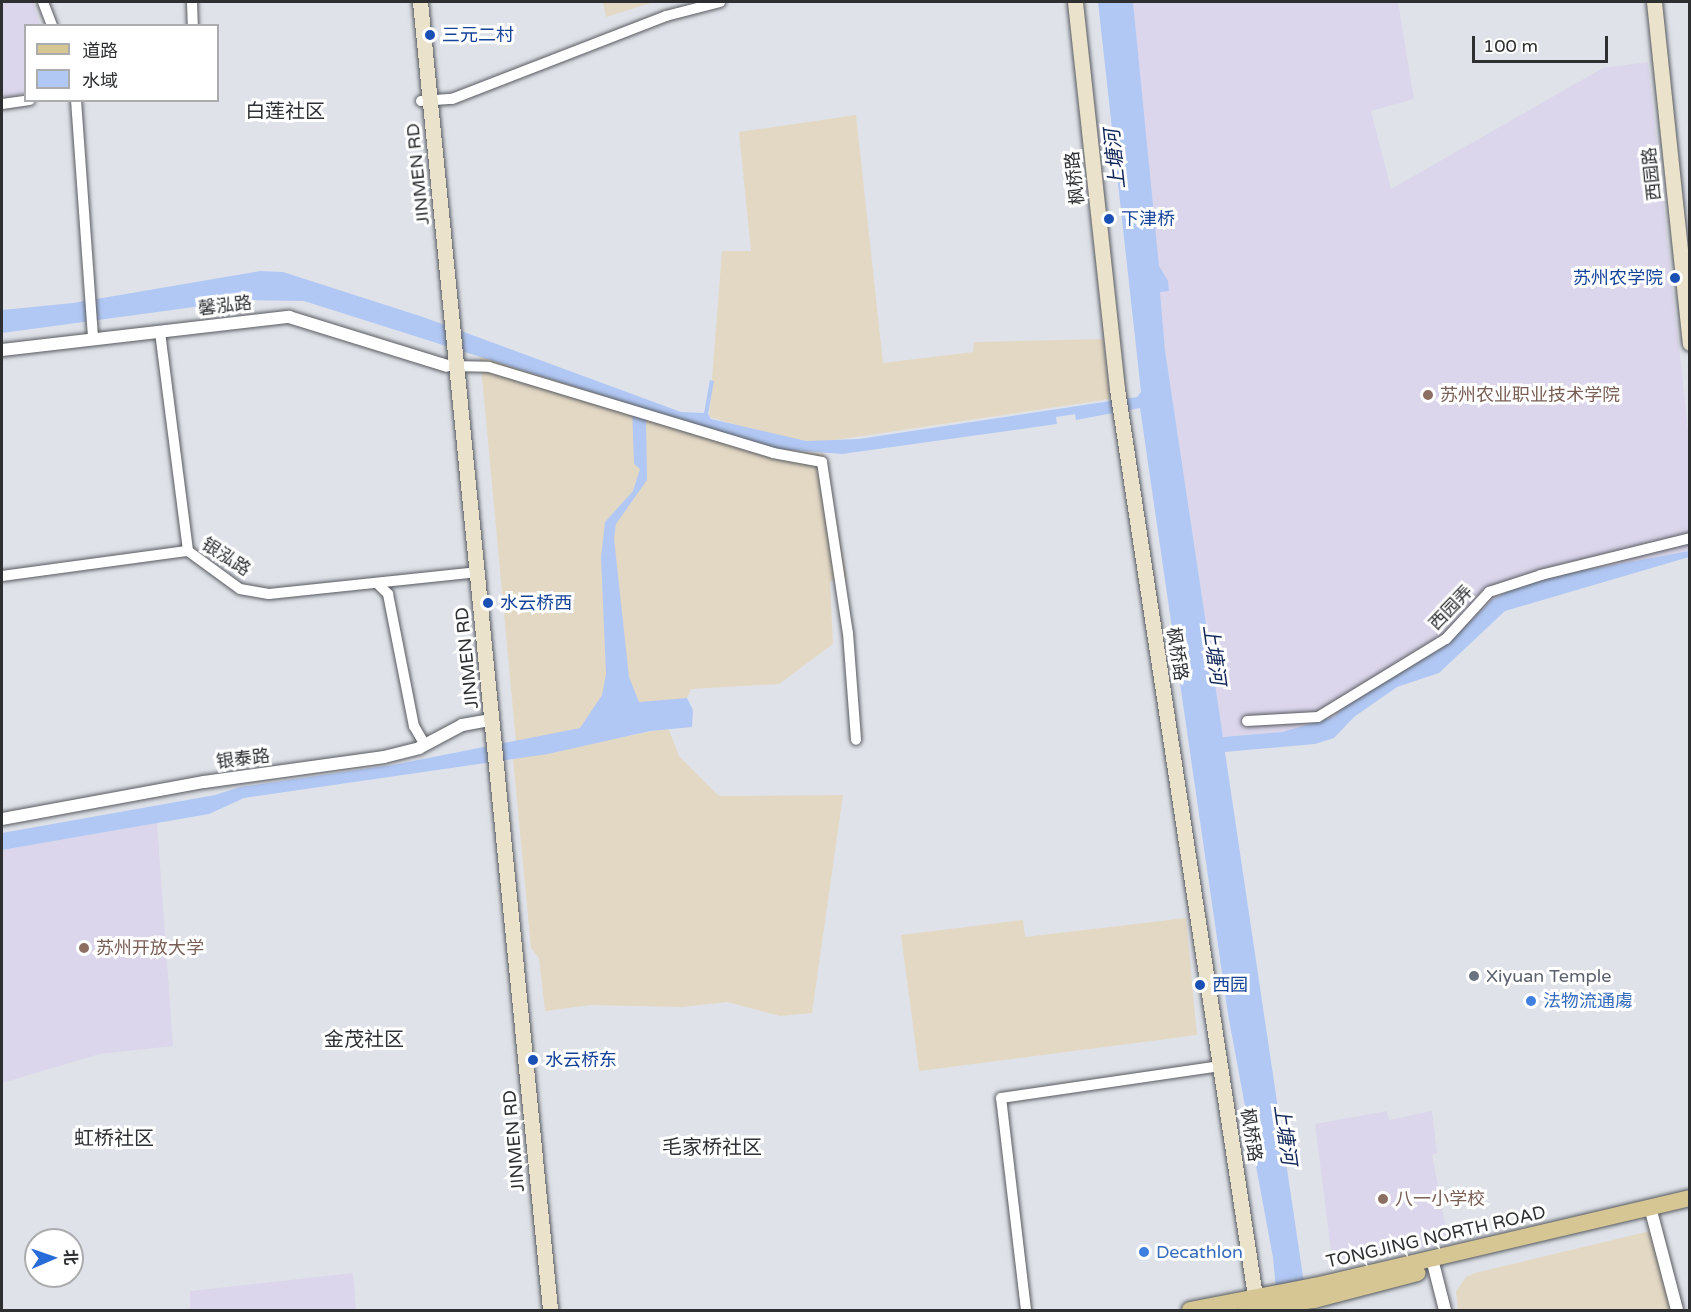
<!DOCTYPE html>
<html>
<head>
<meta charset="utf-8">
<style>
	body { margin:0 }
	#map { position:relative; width:1691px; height:1312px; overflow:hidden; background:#dfe3e9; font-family:"Varela Round","Noto Sans SC",sans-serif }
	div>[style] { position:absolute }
	.industrial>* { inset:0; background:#e3d8c4 }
	.education>* { inset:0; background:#dbd6eb }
	.water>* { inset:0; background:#b2c8f4 }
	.roads { filter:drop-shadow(0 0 2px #575a5f) drop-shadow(0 0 2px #575a5f) }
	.minor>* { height:10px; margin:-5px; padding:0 5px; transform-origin:5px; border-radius:5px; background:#fff }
	.tertiary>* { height:12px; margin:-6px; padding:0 6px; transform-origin:6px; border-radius:6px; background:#fff }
	.secondary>* { height:15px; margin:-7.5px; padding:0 7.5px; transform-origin:7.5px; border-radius:7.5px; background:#eae2ca }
	.primary>* { height:16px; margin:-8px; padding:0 8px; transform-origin:8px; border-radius:8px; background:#d5c694 }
	.dots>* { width:16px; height:16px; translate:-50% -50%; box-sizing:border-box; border:3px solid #fff; border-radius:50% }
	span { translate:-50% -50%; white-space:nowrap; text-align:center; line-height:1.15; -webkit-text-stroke:6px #fff; paint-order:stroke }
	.transit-label { font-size:18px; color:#164399 }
	.left { translate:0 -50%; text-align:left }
	.right { translate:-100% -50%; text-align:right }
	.street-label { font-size:18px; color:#2d2f31 }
	.education-label { font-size:18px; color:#785e54 }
	.worship-label { font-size:18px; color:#5b616d }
	.shop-label { font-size:18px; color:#366cbe }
	.neighbourhood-label { font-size:20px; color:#2e3135 }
	.water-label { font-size:20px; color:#102558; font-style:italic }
	.frame { position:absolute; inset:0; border:3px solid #2d2f31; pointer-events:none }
	.legend { position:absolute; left:24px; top:24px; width:195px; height:78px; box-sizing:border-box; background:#fff; border:2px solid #abacad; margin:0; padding:8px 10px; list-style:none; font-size:18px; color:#2d2f31 }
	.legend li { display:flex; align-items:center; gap:12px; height:30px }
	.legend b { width:30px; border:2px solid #abacad }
	.north { position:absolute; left:24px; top:1228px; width:60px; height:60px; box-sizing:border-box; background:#fff; border:2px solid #abacad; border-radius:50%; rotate:88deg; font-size:16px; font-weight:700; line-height:24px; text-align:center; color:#2d2f31 }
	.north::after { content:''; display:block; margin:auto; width:21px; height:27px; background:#276cd8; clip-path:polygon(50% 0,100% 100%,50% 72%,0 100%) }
	.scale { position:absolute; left:1472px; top:36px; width:136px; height:27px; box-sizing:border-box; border:3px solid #2d2f31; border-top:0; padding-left:8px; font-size:18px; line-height:21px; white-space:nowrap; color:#2d2f31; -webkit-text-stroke:4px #fff; paint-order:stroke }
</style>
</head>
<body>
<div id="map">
	<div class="industrial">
		<div style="clip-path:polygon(603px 2px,654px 2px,606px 17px)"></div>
		<div style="clip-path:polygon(856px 115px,883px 363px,973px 352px,974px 342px,1103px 339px,1110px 399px,822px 442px,786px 439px,709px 417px,722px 251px,751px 251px,739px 132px)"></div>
		<div style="clip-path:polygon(480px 356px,678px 419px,802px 452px,824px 454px,847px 578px,830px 581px,833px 644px,779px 684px,691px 689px,687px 698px,667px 702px,669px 730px,679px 756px,719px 796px,843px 795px,812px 1013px,780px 1016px,727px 1002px,682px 1007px,590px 1005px,545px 1011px,539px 958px,531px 948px,513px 759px,658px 730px,648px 704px,570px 732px,516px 742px)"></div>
		<div style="clip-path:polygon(1186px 918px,1197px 1035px,919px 1071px,901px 935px,1023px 920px,1025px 937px)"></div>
		<div style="clip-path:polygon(1654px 1230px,1673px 1310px,1458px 1310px,1456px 1291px,1466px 1277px,1475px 1273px)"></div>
	</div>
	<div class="education">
		<div style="clip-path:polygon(2px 2px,33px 2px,40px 25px,26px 26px,25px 94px,2px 97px)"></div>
		<div style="clip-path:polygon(1133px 2px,1398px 2px,1414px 99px,1371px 111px,1391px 189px,1603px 68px,1648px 62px,1689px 439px,1689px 551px,1560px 575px,1492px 600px,1445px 646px,1323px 723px,1282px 732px,1223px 737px,1165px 350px)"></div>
		<div style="clip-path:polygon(157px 823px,173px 1046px,100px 1054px,2px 1083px,2px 850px)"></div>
		<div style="clip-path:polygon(1387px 1111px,1389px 1120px,1432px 1111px,1437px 1153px,1432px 1155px,1449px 1244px,1333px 1266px,1315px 1124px)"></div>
		<div style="clip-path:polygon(353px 1273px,356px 1310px,173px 1310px,190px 1308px,190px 1291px)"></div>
	</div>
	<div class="water">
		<div style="clip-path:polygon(1098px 2px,1133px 2px,1159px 266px,1168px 281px,1169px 291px,1160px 292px,1165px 350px,1223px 737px,1282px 732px,1334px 717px,1344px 707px,1445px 646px,1492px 600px,1513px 589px,1560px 575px,1689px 551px,1689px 557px,1505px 611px,1439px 673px,1397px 687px,1354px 717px,1334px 738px,1315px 744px,1225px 752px,1308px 1310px,1278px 1310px,1273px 1258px,1228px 1014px,1140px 408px,1076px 420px,1075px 414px,1056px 417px,1057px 424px,842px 454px,779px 449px,646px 419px,647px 480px,616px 524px,614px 538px,629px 677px,639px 702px,687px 698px,693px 710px,692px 727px,650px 731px,548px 754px,244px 798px,209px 814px,2px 850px,2px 833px,215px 795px,240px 787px,398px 764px,580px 728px,602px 695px,606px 674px,601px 557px,605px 522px,633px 491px,640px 469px,634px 464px,632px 405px,304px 301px,246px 300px,2px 333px,2px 310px,73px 303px,260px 271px,283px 272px,423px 317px,681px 412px,704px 413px,710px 380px,714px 381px,708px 414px,711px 419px,806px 441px,859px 439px,1137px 397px,1141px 392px)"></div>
	</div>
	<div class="roads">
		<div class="minor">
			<div style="left:43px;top:2px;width:26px;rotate:69deg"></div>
			<div style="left:192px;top:2px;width:24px;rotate:88deg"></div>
			<div style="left:76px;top:100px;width:239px;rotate:85.9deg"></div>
			<div style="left:421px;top:101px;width:31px;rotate:-4deg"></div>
			<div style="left:452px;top:99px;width:230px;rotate:-21.2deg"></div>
			<div style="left:666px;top:16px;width:56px;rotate:-14.5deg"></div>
			<div style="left:2px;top:104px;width:28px;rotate:-8deg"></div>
			<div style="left:160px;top:332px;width:221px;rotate:82.7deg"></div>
			<div style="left:450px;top:366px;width:39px;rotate:1deg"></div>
			<div style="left:489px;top:367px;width:297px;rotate:16.8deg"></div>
			<div style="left:773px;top:453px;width:50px;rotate:10.4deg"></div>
			<div style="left:822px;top:462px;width:173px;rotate:81.4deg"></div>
			<div style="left:848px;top:633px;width:107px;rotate:85.7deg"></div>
			<div style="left:2px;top:576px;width:188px;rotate:-7.7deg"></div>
			<div style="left:188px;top:551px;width:64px;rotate:36.2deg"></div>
			<div style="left:240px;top:589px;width:29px;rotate:10deg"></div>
			<div style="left:269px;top:594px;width:201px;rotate:-6deg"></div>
			<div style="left:377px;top:583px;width:16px;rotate:45deg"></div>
			<div style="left:388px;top:594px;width:135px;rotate:78.9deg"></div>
			<div style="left:414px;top:726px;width:22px;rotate:60deg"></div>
			<div style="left:1247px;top:721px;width:71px;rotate:-3.2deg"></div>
			<div style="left:1318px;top:717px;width:150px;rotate:-31.4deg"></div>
			<div style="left:1446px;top:639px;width:64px;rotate:-47.5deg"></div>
			<div style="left:1489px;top:592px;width:55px;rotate:-18.1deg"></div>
			<div style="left:1541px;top:575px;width:154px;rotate:-13.9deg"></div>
			<div style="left:1026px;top:1310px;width:213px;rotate:-96.7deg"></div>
			<div style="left:1001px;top:1098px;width:222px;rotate:-8.3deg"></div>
		</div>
		<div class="tertiary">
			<div style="left:2px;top:350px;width:289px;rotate:-6.6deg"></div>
			<div style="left:289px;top:317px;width:165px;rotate:17.2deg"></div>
			<div style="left:2px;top:819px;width:205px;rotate:-10.4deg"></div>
			<div style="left:204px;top:782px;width:182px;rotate:-7.9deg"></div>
			<div style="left:384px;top:757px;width:36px;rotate:-14deg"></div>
			<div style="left:419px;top:748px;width:49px;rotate:-28.1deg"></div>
			<div style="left:462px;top:725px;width:22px;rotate:-10deg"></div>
			<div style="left:1650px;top:1207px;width:106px;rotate:75.3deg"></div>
			<div style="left:1432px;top:1259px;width:53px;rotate:75.7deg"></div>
		</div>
		<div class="secondary">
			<div style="left:420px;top:2px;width:1314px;rotate:84.32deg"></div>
			<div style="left:1075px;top:2px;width:389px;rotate:83.8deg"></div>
			<div style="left:1117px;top:389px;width:931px;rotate:81.35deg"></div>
			<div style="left:1654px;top:2px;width:343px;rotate:84deg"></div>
		</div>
		<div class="primary">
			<div style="left:1190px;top:1310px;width:127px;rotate:-10.9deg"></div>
			<div style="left:1315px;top:1286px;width:385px;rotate:-13.2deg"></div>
			<div style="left:1246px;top:1310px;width:69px;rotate:-8.4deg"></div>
			<div style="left:1314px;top:1300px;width:107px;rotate:-14.6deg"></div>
		</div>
	</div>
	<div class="dots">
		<div style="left:430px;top:35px;background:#1a4fb4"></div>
		<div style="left:1109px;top:219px;background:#1a4fb4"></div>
		<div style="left:1675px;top:278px;background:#1a4fb4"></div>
		<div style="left:1428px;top:395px;background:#8d6e63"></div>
		<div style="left:488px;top:603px;background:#1a4fb4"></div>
		<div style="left:84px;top:948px;background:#8d6e63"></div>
		<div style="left:1474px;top:976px;background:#6b7280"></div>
		<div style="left:1200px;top:985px;background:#1a4fb4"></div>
		<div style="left:1531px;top:1001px;background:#3f7fe0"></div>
		<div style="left:533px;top:1060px;background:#1a4fb4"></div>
		<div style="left:1383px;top:1199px;background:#8d6e63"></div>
		<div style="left:1144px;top:1252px;background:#3f7fe0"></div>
	</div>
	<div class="transit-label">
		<span class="left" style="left:442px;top:35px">三元二村</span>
		<span class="left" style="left:1121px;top:219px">下津桥</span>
		<span class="right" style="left:1663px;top:278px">苏州农学院</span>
		<span class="left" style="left:500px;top:603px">水云桥西</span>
		<span class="left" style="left:1212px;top:985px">西园</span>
		<span class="left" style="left:545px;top:1060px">水云桥东</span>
	</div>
	<div class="street-label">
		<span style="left:418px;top:174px;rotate:-96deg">JINMEN RD</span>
		<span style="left:1652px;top:174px;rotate:-96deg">西园路</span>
		<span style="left:1075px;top:178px;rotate:-96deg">枫桥路</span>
		<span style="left:225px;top:306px;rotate:-7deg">馨泓路</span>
		<span style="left:226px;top:557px;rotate:33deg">银泓路</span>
		<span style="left:1451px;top:608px;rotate:-46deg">西园弄</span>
		<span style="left:1177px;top:654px;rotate:81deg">枫桥路</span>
		<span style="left:467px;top:658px;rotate:-96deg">JINMEN RD</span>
		<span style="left:243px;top:759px;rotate:-7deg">银泰路</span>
		<span style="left:1251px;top:1135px;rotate:81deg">枫桥路</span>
		<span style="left:514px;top:1141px;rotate:-95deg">JINMEN RD</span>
		<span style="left:1436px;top:1237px;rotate:-13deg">TONGJING NORTH ROAD</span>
	</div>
	<div class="education-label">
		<span class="left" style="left:1440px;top:395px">苏州农业职业技术学院</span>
		<span class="left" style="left:96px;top:948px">苏州开放大学</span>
		<span class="left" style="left:1395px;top:1199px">八一小学校</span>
	</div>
	<div class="worship-label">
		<span class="left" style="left:1486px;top:976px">Xiyuan Temple</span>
	</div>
	<div class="shop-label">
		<span class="left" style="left:1543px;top:1001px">法物流通䖏</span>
		<span class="left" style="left:1156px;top:1252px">Decathlon</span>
	</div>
	<div class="neighbourhood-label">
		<span style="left:285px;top:112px">白莲社区</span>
		<span style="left:364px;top:1040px">金茂社区</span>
		<span style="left:114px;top:1139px">虹桥社区</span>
		<span style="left:712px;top:1148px">毛家桥社区</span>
	</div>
	<div class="water-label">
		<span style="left:1116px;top:159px;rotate:-96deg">上塘河</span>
		<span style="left:1213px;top:655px;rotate:82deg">上塘河</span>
		<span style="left:1284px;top:1135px;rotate:82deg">上塘河</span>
	</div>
	<div class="frame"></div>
	<ul class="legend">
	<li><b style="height:8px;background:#d5c694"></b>道路</li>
	<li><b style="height:16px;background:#b2c8f4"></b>水域</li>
	</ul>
	<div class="north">北</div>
	<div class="scale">100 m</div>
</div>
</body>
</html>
